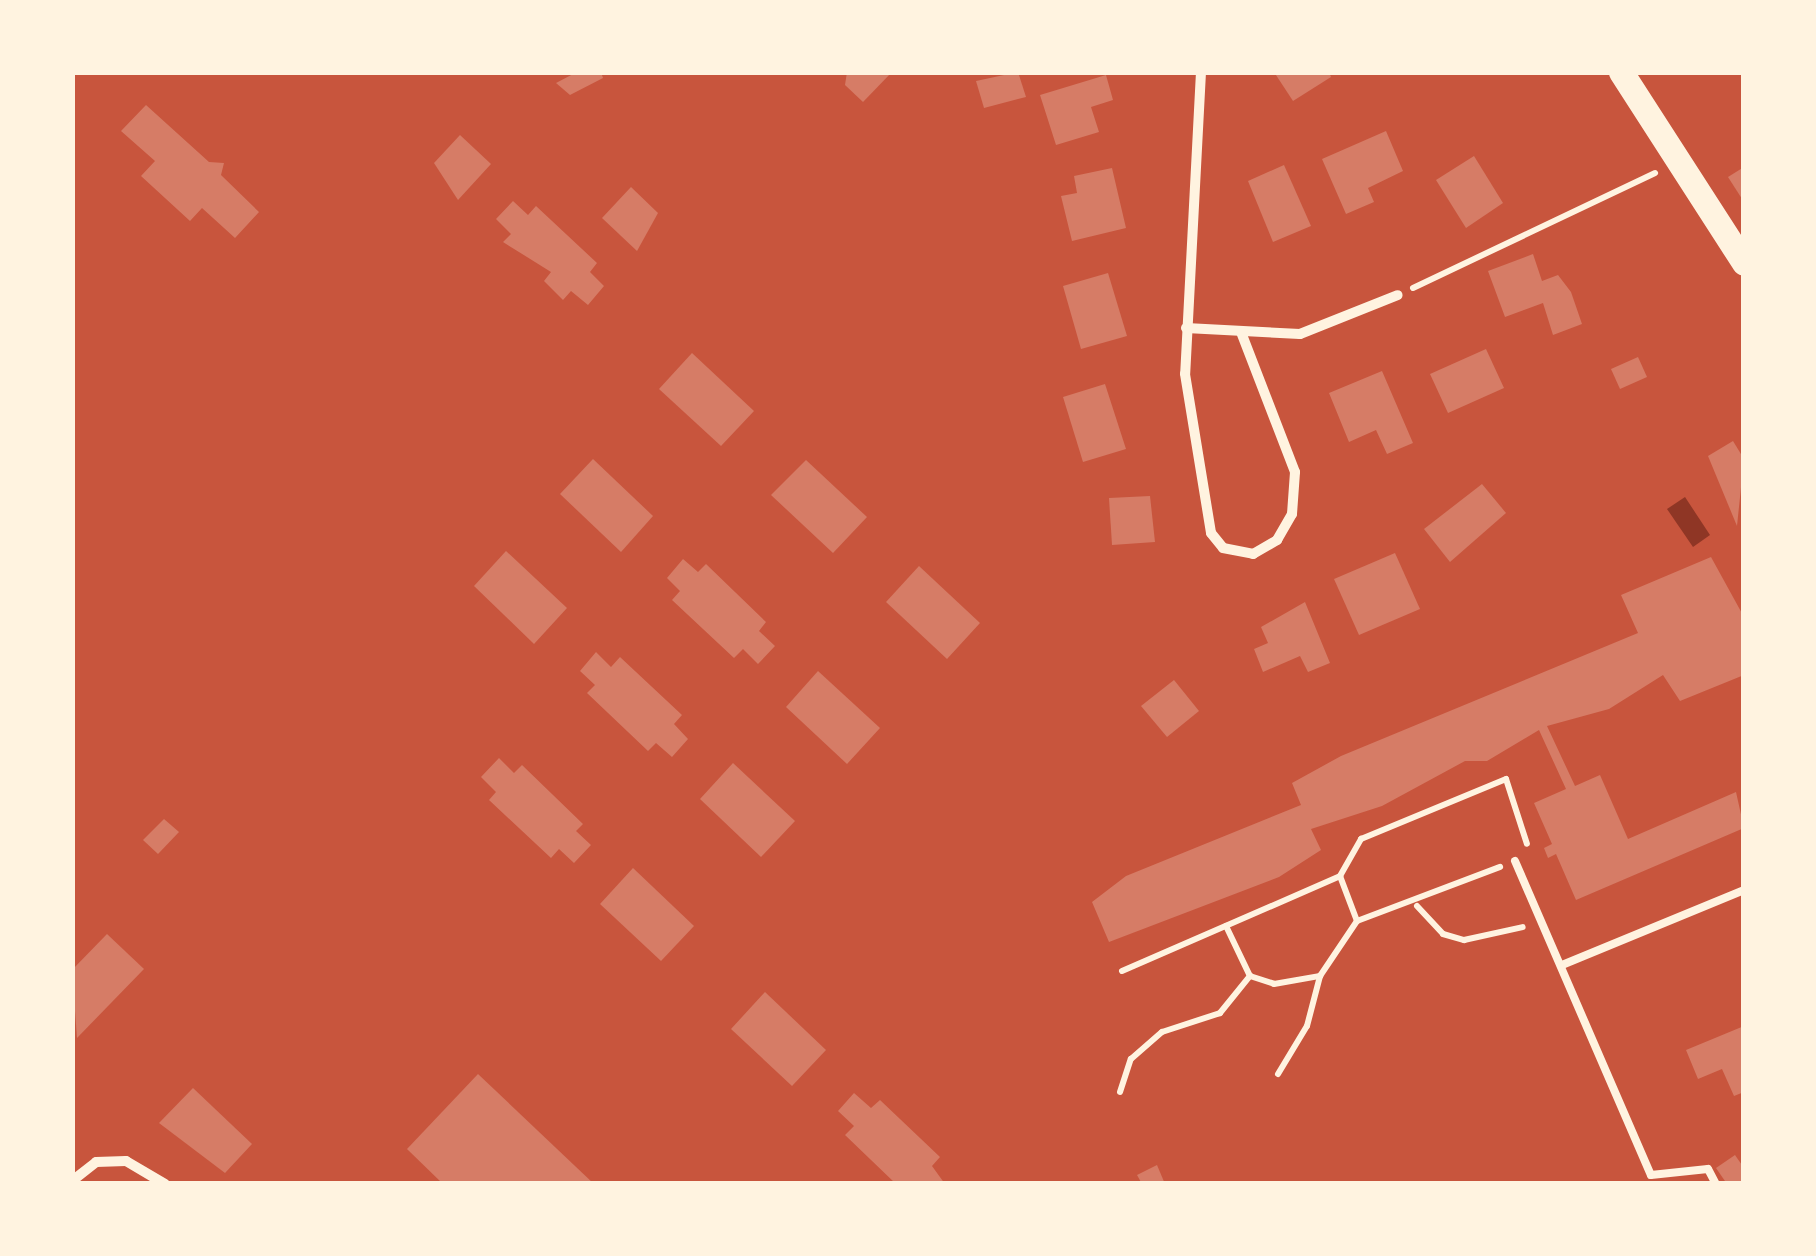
<!DOCTYPE html>
<html>
<head>
<meta charset="utf-8">
<style>
	body { margin:0 }
	#map { position:relative; width:1816px; height:1256px; overflow:hidden; background:#c8553d; font-family:"Fira Sans",sans-serif }
	div>[style] { position:absolute }
	.water>* { inset:0; background:#8f3625 }
	.building>* { inset:0; background:#d67c66 }
	.path>* { height:6px; margin:-3px; padding:0 3px; transform-origin:3px; border-radius:3px; background:#fff3e0 }
	.service>* { height:8px; margin:-4px; padding:0 4px; transform-origin:4px; border-radius:4px; background:#fff3e0 }
	.minor>* { height:10px; margin:-5px; padding:0 5px; transform-origin:5px; border-radius:5px; background:#fff3e0 }
	.primary>* { height:25px; margin:-12.5px; padding:0 12.5px; transform-origin:12.5px; border-radius:12.5px; background:#fff3e0 }
	span { translate:-50% -50%; white-space:nowrap; text-align:center; line-height:1.15; -webkit-text-stroke:10px #fff3e0; paint-order:stroke }
	.frame { position:absolute; inset:0; border:75px solid #fff3e0; pointer-events:none }
</style>
</head>
<body>
<div id="map">
	<div class="water">
		<div style="clip-path:polygon(1685px 497px,1710px 535px,1693px 547px,1667px 509px)"></div>
	</div>
	<div class="building">
		<div style="clip-path:polygon(577px 72px,601px 72px,603px 78px,570px 95px,556px 83px)"></div>
		<div style="clip-path:polygon(847px 72px,892px 72px,863px 102px,845px 85px)"></div>
		<div style="clip-path:polygon(1018px 72px,1026px 97px,984px 108px,976px 81px)"></div>
		<div style="clip-path:polygon(1274px 72px,1329px 72px,1331px 77px,1293px 101px)"></div>
		<div style="clip-path:polygon(1106px 75px,1113px 100px,1091px 107px,1099px 132px,1056px 145px,1040px 95px)"></div>
		<div style="clip-path:polygon(146px 105px,209px 162px,224px 163px,221px 175px,259px 212px,235px 238px,202px 208px,190px 221px,141px 176px,155px 161px,121px 131px)"></div>
		<div style="clip-path:polygon(1386px 131px,1403px 171px,1368px 188px,1374px 202px,1346px 214px,1322px 159px)"></div>
		<div style="clip-path:polygon(460px 135px,491px 164px,458px 200px,434px 163px)"></div>
		<div style="clip-path:polygon(1474px 156px,1503px 203px,1466px 228px,1436px 180px)"></div>
		<div style="clip-path:polygon(1284px 165px,1311px 226px,1273px 242px,1248px 181px)"></div>
		<div style="clip-path:polygon(1744px 167px,1744px 202px,1728px 177px)"></div>
		<div style="clip-path:polygon(1112px 168px,1126px 228px,1072px 241px,1061px 196px,1077px 193px,1074px 176px)"></div>
		<div style="clip-path:polygon(631px 187px,658px 213px,637px 251px,602px 218px)"></div>
		<div style="clip-path:polygon(513px 201px,528px 215px,536px 206px,597px 263px,590px 272px,604px 286px,588px 305px,571px 291px,563px 300px,544px 281px,551px 272px,503px 242px,511px 234px,496px 219px)"></div>
		<div style="clip-path:polygon(1533px 254px,1542px 281px,1558px 275px,1571px 292px,1582px 324px,1553px 335px,1543px 303px,1505px 317px,1488px 271px)"></div>
		<div style="clip-path:polygon(1108px 273px,1127px 336px,1081px 349px,1063px 286px)"></div>
		<div style="clip-path:polygon(1486px 349px,1504px 388px,1448px 413px,1430px 374px)"></div>
		<div style="clip-path:polygon(692px 353px,754px 411px,721px 446px,659px 389px)"></div>
		<div style="clip-path:polygon(1638px 357px,1647px 377px,1620px 389px,1611px 369px)"></div>
		<div style="clip-path:polygon(1382px 371px,1413px 443px,1387px 454px,1376px 430px,1349px 442px,1329px 393px)"></div>
		<div style="clip-path:polygon(1105px 384px,1126px 449px,1083px 462px,1063px 397px)"></div>
		<div style="clip-path:polygon(1733px 441px,1744px 459px,1737px 526px,1708px 456px)"></div>
		<div style="clip-path:polygon(593px 459px,653px 516px,621px 552px,560px 494px)"></div>
		<div style="clip-path:polygon(806px 460px,867px 517px,833px 553px,771px 495px)"></div>
		<div style="clip-path:polygon(1482px 484px,1506px 513px,1450px 562px,1424px 529px)"></div>
		<div style="clip-path:polygon(1150px 496px,1155px 542px,1112px 545px,1109px 498px)"></div>
		<div style="clip-path:polygon(506px 551px,567px 608px,534px 644px,474px 586px)"></div>
		<div style="clip-path:polygon(1395px 553px,1420px 609px,1359px 635px,1334px 579px)"></div>
		<div style="clip-path:polygon(1711px 557px,1744px 617px,1744px 675px,1680px 701px,1663px 675px,1609px 709px,1547px 726px,1575px 786px,1600px 775px,1628px 839px,1736px 792px,1744px 828px,1576px 900px,1556px 854px,1548px 858px,1544px 848px,1552px 844px,1534px 803px,1566px 789px,1539px 730px,1487px 761px,1465px 761px,1382px 806px,1311px 829px,1321px 850px,1279px 877px,1109px 942px,1092px 902px,1126px 876px,1301px 805px,1292px 783px,1341px 756px,1638px 633px,1621px 595px)"></div>
		<div style="clip-path:polygon(683px 559px,698px 572px,706px 564px,766px 622px,759px 631px,775px 646px,758px 664px,743px 649px,734px 658px,672px 600px,680px 591px,667px 578px)"></div>
		<div style="clip-path:polygon(919px 566px,980px 623px,947px 659px,886px 602px)"></div>
		<div style="clip-path:polygon(1305px 602px,1330px 663px,1308px 672px,1300px 656px,1263px 672px,1254px 649px,1268px 643px,1261px 627px)"></div>
		<div style="clip-path:polygon(596px 652px,611px 667px,620px 657px,682px 715px,674px 724px,688px 739px,672px 757px,656px 743px,648px 751px,587px 693px,595px 685px,580px 671px)"></div>
		<div style="clip-path:polygon(818px 671px,880px 728px,847px 764px,786px 707px)"></div>
		<div style="clip-path:polygon(1174px 680px,1199px 711px,1167px 737px,1141px 706px)"></div>
		<div style="clip-path:polygon(499px 758px,514px 773px,522px 765px,583px 824px,576px 831px,591px 845px,574px 863px,559px 849px,551px 858px,489px 800px,496px 792px,481px 777px)"></div>
		<div style="clip-path:polygon(733px 763px,795px 821px,761px 857px,700px 799px)"></div>
		<div style="clip-path:polygon(164px 819px,179px 832px,158px 854px,143px 840px)"></div>
		<div style="clip-path:polygon(633px 868px,694px 926px,661px 961px,600px 904px)"></div>
		<div style="clip-path:polygon(107px 934px,144px 969px,77px 1038px,72px 970px)"></div>
		<div style="clip-path:polygon(765px 992px,826px 1050px,792px 1086px,731px 1029px)"></div>
		<div style="clip-path:polygon(1744px 1026px,1744px 1092px,1734px 1096px,1722px 1069px,1698px 1079px,1686px 1050px)"></div>
		<div style="clip-path:polygon(478px 1074px,594px 1184px,443px 1184px,407px 1149px)"></div>
		<div style="clip-path:polygon(193px 1088px,252px 1144px,225px 1173px,159px 1123px)"></div>
		<div style="clip-path:polygon(854px 1093px,871px 1108px,880px 1100px,940px 1157px,932px 1166px,945px 1184px,896px 1184px,845px 1135px,854px 1126px,838px 1111px)"></div>
		<div style="clip-path:polygon(1735px 1155px,1744px 1168px,1744px 1184px,1727px 1184px,1716px 1168px)"></div>
		<div style="clip-path:polygon(1157px 1165px,1165px 1184px,1142px 1184px,1137px 1175px)"></div>
	</div>
	<div class="path">
		<div style="left:1413px;top:288px;width:268px;rotate:-25.4deg"></div>
		<div style="left:1417px;top:906px;width:38px;rotate:47deg"></div>
		<div style="left:1443px;top:934px;width:22px;rotate:16deg"></div>
		<div style="left:1464px;top:940px;width:60px;rotate:-12.4deg"></div>
		<div style="left:1357px;top:921px;width:153px;rotate:-20.7deg"></div>
		<div style="left:1226px;top:926px;width:55px;rotate:64.4deg"></div>
		<div style="left:1250px;top:976px;width:25px;rotate:18deg"></div>
		<div style="left:1274px;top:984px;width:47px;rotate:-9.9deg"></div>
		<div style="left:1320px;top:976px;width:66px;rotate:-56.1deg"></div>
		<div style="left:1357px;top:921px;width:48px;rotate:-110.7deg"></div>
		<div style="left:1122px;top:971px;width:238px;rotate:-23.5deg"></div>
		<div style="left:1340px;top:876px;width:43px;rotate:-60.4deg"></div>
		<div style="left:1361px;top:839px;width:157px;rotate:-22.5deg"></div>
		<div style="left:1506px;top:779px;width:68px;rotate:72.1deg"></div>
		<div style="left:1278px;top:1074px;width:56px;rotate:-58.9deg"></div>
		<div style="left:1307px;top:1026px;width:52px;rotate:-75.4deg"></div>
		<div style="left:1120px;top:1092px;width:35px;rotate:-72deg"></div>
		<div style="left:1131px;top:1059px;width:41px;rotate:-41.1deg"></div>
		<div style="left:1162px;top:1032px;width:61px;rotate:-18.1deg"></div>
		<div style="left:1220px;top:1013px;width:48px;rotate:-51deg"></div>
	</div>
	<div class="service">
		<div style="left:1515px;top:861px;width:342px;rotate:66.6deg"></div>
		<div style="left:1651px;top:1175px;width:57px;rotate:-6deg"></div>
		<div style="left:1708px;top:1169px;width:17px;rotate:62deg"></div>
		<div style="left:1562px;top:965px;width:197px;rotate:-22.4deg"></div>
	</div>
	<div class="minor">
		<div style="left:1201px;top:72px;width:302px;rotate:93deg"></div>
		<div style="left:1185px;top:374px;width:161px;rotate:80.7deg"></div>
		<div style="left:1211px;top:533px;width:19px;rotate:51deg"></div>
		<div style="left:1223px;top:548px;width:31px;rotate:11deg"></div>
		<div style="left:1253px;top:554px;width:28px;rotate:-30deg"></div>
		<div style="left:1277px;top:540px;width:30px;rotate:-60deg"></div>
		<div style="left:1292px;top:514px;width:42px;rotate:-85.9deg"></div>
		<div style="left:1295px;top:472px;width:150px;rotate:-111.1deg"></div>
		<div style="left:1186px;top:328px;width:114px;rotate:3deg"></div>
		<div style="left:1300px;top:334px;width:105px;rotate:-21.7deg"></div>
		<div style="left:72px;top:1181px;width:31px;rotate:-38deg"></div>
		<div style="left:96px;top:1162px;width:30px;rotate:-2deg"></div>
		<div style="left:126px;top:1161px;width:45px;rotate:30.5deg"></div>
	</div>
	<div class="primary">
		<div style="left:1621px;top:72px;width:227px;rotate:57.2deg"></div>
	</div>
	<div class="frame"></div>
</div>
</body>
</html>
